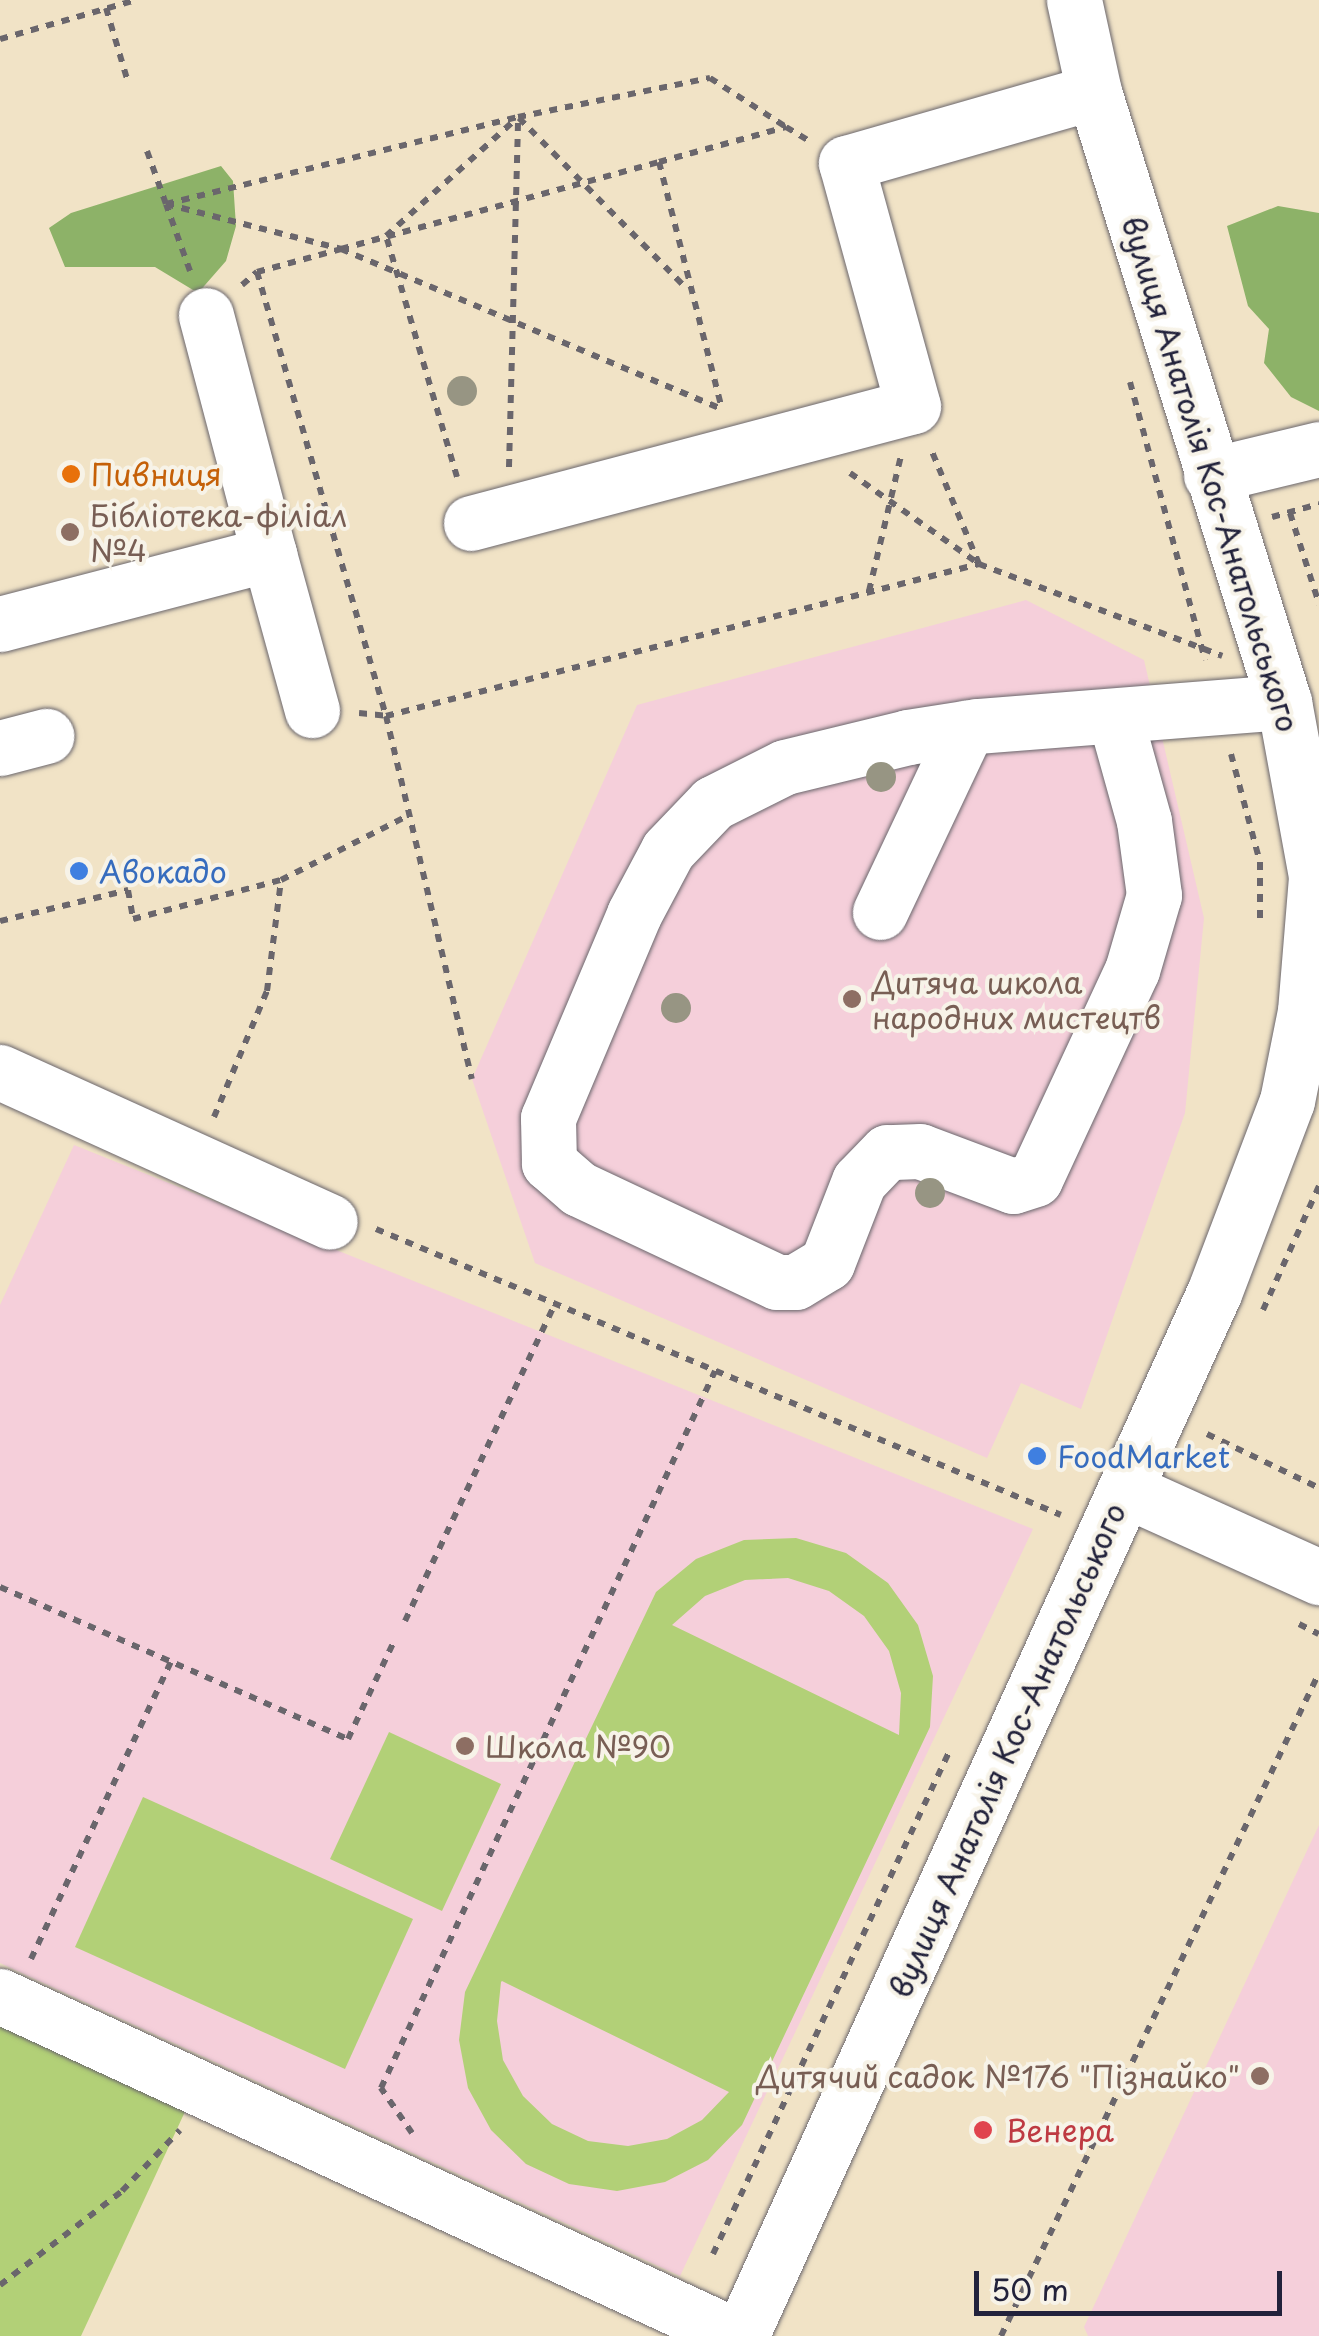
<!DOCTYPE html>
<html>
<head>
<meta charset="utf-8">
<style>
	body { margin:0 }
	#map { position:relative; width:1319px; height:2336px; overflow:hidden; background:#f1e3c6; font-family:"Playpen Sans",sans-serif }
	div>[style] { position:absolute }
	.built>* { inset:0; background:#f5cfda }
	.green>* { inset:0; background:#b2d077 }
	.forest>* { inset:0; background:#8db268 }
	.path>* { height:6px; margin-top:-3px; transform-origin:0; background:repeating-linear-gradient(90deg,#6a666c 0 8px,transparent 0 16px) }
	.roads { filter:drop-shadow(0 0 2px #6a666c) drop-shadow(0 0 2px #6a666c) }
	.minor>* { height:55px; margin:-27.5px; padding:0 27.5px; transform-origin:27.5px; border-radius:27.5px; background:#fff }
	.trees>* { width:30px; height:30px; margin:-15px; border-radius:50%; background:#979583 }
	.dots>* { width:28px; height:28px; translate:-50% -50%; box-sizing:border-box; border:5px solid #f7f3e8; border-radius:50% }
	span { translate:-50% -50%; white-space:nowrap; text-align:center; line-height:1.15; -webkit-text-stroke:8px #f7f3e8; paint-order:stroke }
	.food-label { font-size:30px; color:#c56008 }
	.left { translate:0 -50%; text-align:left }
	.street-label { font-size:30px; color:#22223b }
	.education-label { font-size:30px; color:#785e54 }
	.right { translate:-100% -50%; text-align:right }
	.shop-label { font-size:30px; color:#366cbe }
	.health-label { font-size:30px; color:#be3a42 }
	.scale { position:absolute; left:974px; top:2271px; width:308px; height:45px; box-sizing:border-box; border:5px solid #22223b; border-top:0; padding-left:12px; font-size:30px; line-height:35px; white-space:nowrap; color:#22223b; -webkit-text-stroke:8px #f7f3e8; paint-order:stroke }
</style>
</head>
<body>
<div id="map">
	<div class="built">
		<div style="clip-path:polygon(1026px 600px,1144px 660px,1204px 918px,1185px 1113px,1081px 1409px,1021px 1383px,987px 1458px,535px 1263px,472px 1079px,637px 705px)"></div>
		<div style="clip-path:polygon(74px 1145px,1033px 1529px,680px 2276px,0 1963px,0 1305px)"></div>
		<div style="clip-path:polygon(1319px 1825px,1319px 2336px,1088px 2336px,1084px 2327px)"></div>
	</div>
	<div class="green">
		<div style="clip-path:polygon(evenodd,796px 1538px,846px 1553px,888px 1583px,918px 1625px,933px 1676px,930px 1727px,742px 2125px,708px 2160px,665px 2182px,617px 2191px,569px 2184px,526px 2164px,491px 2130px,468px 2088px,459px 2040px,465px 1992px,656px 1592px,696px 1559px,744px 1540px,796px 1538px,788px 1578px,829px 1591px,864px 1616px,889px 1651px,901px 1693px,899px 1735px,672px 1625px,705px 1596px,745px 1580px,788px 1578px,796px 1538px,501px 1982px,502px 1981px,729px 2092px,702px 2120px,667px 2139px,628px 2146px,588px 2141px,552px 2124px,523px 2096px,503px 2060px,497px 2021px,501px 1982px)"></div>
		<div style="clip-path:polygon(389px 1732px,501px 1784px,442px 1911px,330px 1859px)"></div>
		<div style="clip-path:polygon(143px 1797px,413px 1919px,345px 2069px,75px 1947px)"></div>
		<div style="clip-path:polygon(0 2016px,189px 2103px,81px 2336px,0 2336px)"></div>
	</div>
	<div class="forest">
		<div style="clip-path:polygon(221px 166px,233px 181px,236px 226px,226px 261px,198px 293px,155px 267px,65px 267px,49px 228px,71px 213px)"></div>
		<div style="clip-path:polygon(1278px 206px,1319px 213px,1319px 411px,1291px 397px,1264px 363px,1269px 329px,1248px 306px,1227px 226px)"></div>
	</div>
	<div class="path">
		<div style="left:106px;top:8px;width:74px;rotate:73.5deg"></div>
		<div style="left:0;top:39px;width:141px;rotate:-16deg"></div>
		<div style="left:519px;top:118px;width:237px;rotate:45.5deg"></div>
		<div style="left:147px;top:151px;width:56px;rotate:70.3deg"></div>
		<div style="left:166px;top:204px;width:363px;rotate:-13.9deg"></div>
		<div style="left:518px;top:117px;width:196px;rotate:-11.5deg"></div>
		<div style="left:710px;top:78px;width:90px;rotate:32.8deg"></div>
		<div style="left:659px;top:162px;width:132px;rotate:-15.4deg"></div>
		<div style="left:786px;top:127px;width:27px;rotate:31deg"></div>
		<div style="left:190px;top:271px;width:71px;rotate:-109.7deg"></div>
		<div style="left:166px;top:204px;width:181px;rotate:14.4deg"></div>
		<div style="left:341px;top:249px;width:330px;rotate:-15.3deg"></div>
		<div style="left:659px;top:162px;width:255px;rotate:75.7deg"></div>
		<div style="left:257px;top:272px;width:462px;rotate:73.8deg"></div>
		<div style="left:386px;top:716px;width:373px;rotate:76.7deg"></div>
		<div style="left:242px;top:285px;width:20px;rotate:-41deg"></div>
		<div style="left:257px;top:272px;width:87px;rotate:-15.3deg"></div>
		<div style="left:341px;top:249px;width:410px;rotate:22.8deg"></div>
		<div style="left:1130px;top:382px;width:288px;rotate:74.9deg"></div>
		<div style="left:509px;top:467px;width:350px;rotate:-88.5deg"></div>
		<div style="left:850px;top:473px;width:158px;rotate:35.2deg"></div>
		<div style="left:979px;top:564px;width:260px;rotate:20.7deg"></div>
		<div style="left:457px;top:477px;width:251px;rotate:-106.4deg"></div>
		<div style="left:386px;top:236px;width:176px;rotate:-42deg"></div>
		<div style="left:1290px;top:513px;width:96px;rotate:72.3deg"></div>
		<div style="left:1272px;top:517px;width:49px;rotate:-15.5deg"></div>
		<div style="left:869px;top:591px;width:139px;rotate:-76.7deg"></div>
		<div style="left:359px;top:713px;width:27px;rotate:6deg"></div>
		<div style="left:386px;top:716px;width:612px;rotate:-14.38deg"></div>
		<div style="left:979px;top:564px;width:127px;rotate:-112.7deg"></div>
		<div style="left:1231px;top:754px;width:112px;rotate:75deg"></div>
		<div style="left:1260px;top:862px;width:61px;rotate:90deg"></div>
		<div style="left:0;top:921px;width:132px;rotate:-13.6deg"></div>
		<div style="left:128px;top:890px;width:29px;rotate:80deg"></div>
		<div style="left:133px;top:919px;width:153px;rotate:-14.8deg"></div>
		<div style="left:281px;top:880px;width:144px;rotate:-26.9deg"></div>
		<div style="left:214px;top:1117px;width:137px;rotate:-67.2deg"></div>
		<div style="left:267px;top:991px;width:112px;rotate:-82.8deg"></div>
		<div style="left:376px;top:1229px;width:742px;rotate:22.66deg"></div>
		<div style="left:1263px;top:1310px;width:136px;rotate:-65.7deg"></div>
		<div style="left:1207px;top:1434px;width:124px;rotate:25.7deg"></div>
		<div style="left:0;top:1587px;width:380px;rotate:23.6deg"></div>
		<div style="left:348px;top:1739px;width:110px;rotate:-64.8deg"></div>
		<div style="left:405px;top:1621px;width:351px;rotate:-64.7deg"></div>
		<div style="left:1299px;top:1624px;width:22px;rotate:27deg"></div>
		<div style="left:31px;top:1959px;width:328px;rotate:-64.8deg"></div>
		<div style="left:412px;top:2133px;width:55px;rotate:-124.6deg"></div>
		<div style="left:381px;top:2088px;width:791px;rotate:-65.02deg"></div>
		<div style="left:713px;top:2254px;width:557px;rotate:-64.82deg"></div>
		<div style="left:0;top:2285px;width:154px;rotate:-37.6deg"></div>
		<div style="left:122px;top:2191px;width:84px;rotate:-46.4deg"></div>
		<div style="left:1001px;top:2336px;width:735px;rotate:-64.38deg"></div>
	</div>
	<div class="roads">
		<div class="minor">
			<div style="left:1211px;top:475px;width:111px;rotate:-13.5deg"></div>
			<div style="left:471px;top:523px;width:457px;rotate:-14.8deg"></div>
			<div style="left:913px;top:406px;width:252px;rotate:-105.4deg"></div>
			<div style="left:846px;top:163px;width:258px;rotate:-16deg"></div>
			<div style="left:269px;top:554px;width:162px;rotate:74.6deg"></div>
			<div style="left:0;top:624px;width:278px;rotate:-14.6deg"></div>
			<div style="left:269px;top:554px;width:247px;rotate:-104.8deg"></div>
			<div style="left:1115px;top:717px;width:108px;rotate:74.4deg"></div>
			<div style="left:1144px;top:821px;width:75px;rotate:82.3deg"></div>
			<div style="left:1154px;top:895px;width:78px;rotate:106.3deg"></div>
			<div style="left:1132px;top:970px;width:230px;rotate:114.9deg"></div>
			<div style="left:1035px;top:1179px;width:23px;rotate:162deg"></div>
			<div style="left:1013px;top:1186px;width:99px;rotate:-159.4deg"></div>
			<div style="left:920px;top:1151px;width:33px;rotate:178deg"></div>
			<div style="left:887px;top:1152px;width:40px;rotate:134deg"></div>
			<div style="left:859px;top:1181px;width:88px;rotate:111.3deg"></div>
			<div style="left:827px;top:1263px;width:37px;rotate:149deg"></div>
			<div style="left:795px;top:1282px;width:18px;rotate:180deg"></div>
			<div style="left:777px;top:1282px;width:219px;rotate:-154.8deg"></div>
			<div style="left:579px;top:1189px;width:40px;rotate:-139deg"></div>
			<div style="left:549px;top:1163px;width:45px;rotate:-91.3deg"></div>
			<div style="left:548px;top:1118px;width:221px;rotate:-67.1deg"></div>
			<div style="left:634px;top:914px;width:72px;rotate:-62deg"></div>
			<div style="left:668px;top:850px;width:65px;rotate:-46.2deg"></div>
			<div style="left:713px;top:803px;width:80px;rotate:-26.6deg"></div>
			<div style="left:785px;top:767px;width:127px;rotate:-13.7deg"></div>
			<div style="left:908px;top:737px;width:71px;rotate:-8.9deg"></div>
			<div style="left:978px;top:726px;width:307px;rotate:-4.5deg"></div>
			<div style="left:0;top:748px;width:48px;rotate:-14.6deg"></div>
			<div style="left:880px;top:912px;width:204px;rotate:-64.7deg"></div>
			<div style="left:0;top:1072px;width:362px;rotate:24.4deg"></div>
			<div style="left:1126px;top:1490px;width:212px;rotate:24.3deg"></div>
			<div style="left:0;top:1996px;width:811px;rotate:24.79deg"></div>
			<div style="left:741px;top:2336px;width:1145px;rotate:-65.61deg"></div>
			<div style="left:1214px;top:1293px;width:205px;rotate:-69.2deg"></div>
			<div style="left:1287px;top:1101px;width:92px;rotate:-78.7deg"></div>
			<div style="left:1305px;top:1011px;width:135px;rotate:-85.3deg"></div>
			<div style="left:1316px;top:876px;width:177px;rotate:-100.4deg"></div>
			<div style="left:1284px;top:702px;width:639px;rotate:-107.3deg"></div>
			<div style="left:1094px;top:92px;width:94px;rotate:-102.3deg"></div>
		</div>
	</div>
	<div class="trees">
		<div style="left:462px;top:391px"></div>
		<div style="left:881px;top:777px"></div>
		<div style="left:676px;top:1008px"></div>
		<div style="left:930px;top:1193px"></div>
	</div>
	<div class="dots">
		<div style="left:71px;top:474px;background:#e8710a"></div>
		<div style="left:70px;top:532px;background:#8d6e63"></div>
		<div style="left:79px;top:871px;background:#3f7fe0"></div>
		<div style="left:852px;top:999px;background:#8d6e63"></div>
		<div style="left:1037px;top:1456px;background:#3f7fe0"></div>
		<div style="left:465px;top:1746px;background:#8d6e63"></div>
		<div style="left:1260px;top:2076px;background:#8d6e63"></div>
		<div style="left:983px;top:2130px;background:#e0444e"></div>
	</div>
	<div class="food-label">
		<span class="left" style="left:91px;top:474px">Пивниця</span>
	</div>
	<div class="street-label">
		<span style="left:1211px;top:474px;rotate:73deg">вулиця Анатолія Кос-Анатольського</span>
		<span style="left:1007px;top:1750px;rotate:-66deg">вулиця Анатолія Кос-Анатольського</span>
	</div>
	<div class="education-label">
		<span class="left" style="left:90px;top:532px">Бібліотека-філіал<br>№4</span>
		<span class="left" style="left:872px;top:999px">Дитяча школа<br>народних мистецтв</span>
		<span class="left" style="left:485px;top:1746px">Школа №90</span>
		<span class="right" style="left:1240px;top:2076px">Дитячий садок №176 "Пізнайко"</span>
	</div>
	<div class="shop-label">
		<span class="left" style="left:99px;top:871px">Авокадо</span>
		<span class="left" style="left:1057px;top:1456px">FoodMarket</span>
	</div>
	<div class="health-label">
		<span class="left" style="left:1006px;top:2130px">Венера</span>
	</div>
	<div class="scale">50 m</div>
</div>
</body>
</html>
